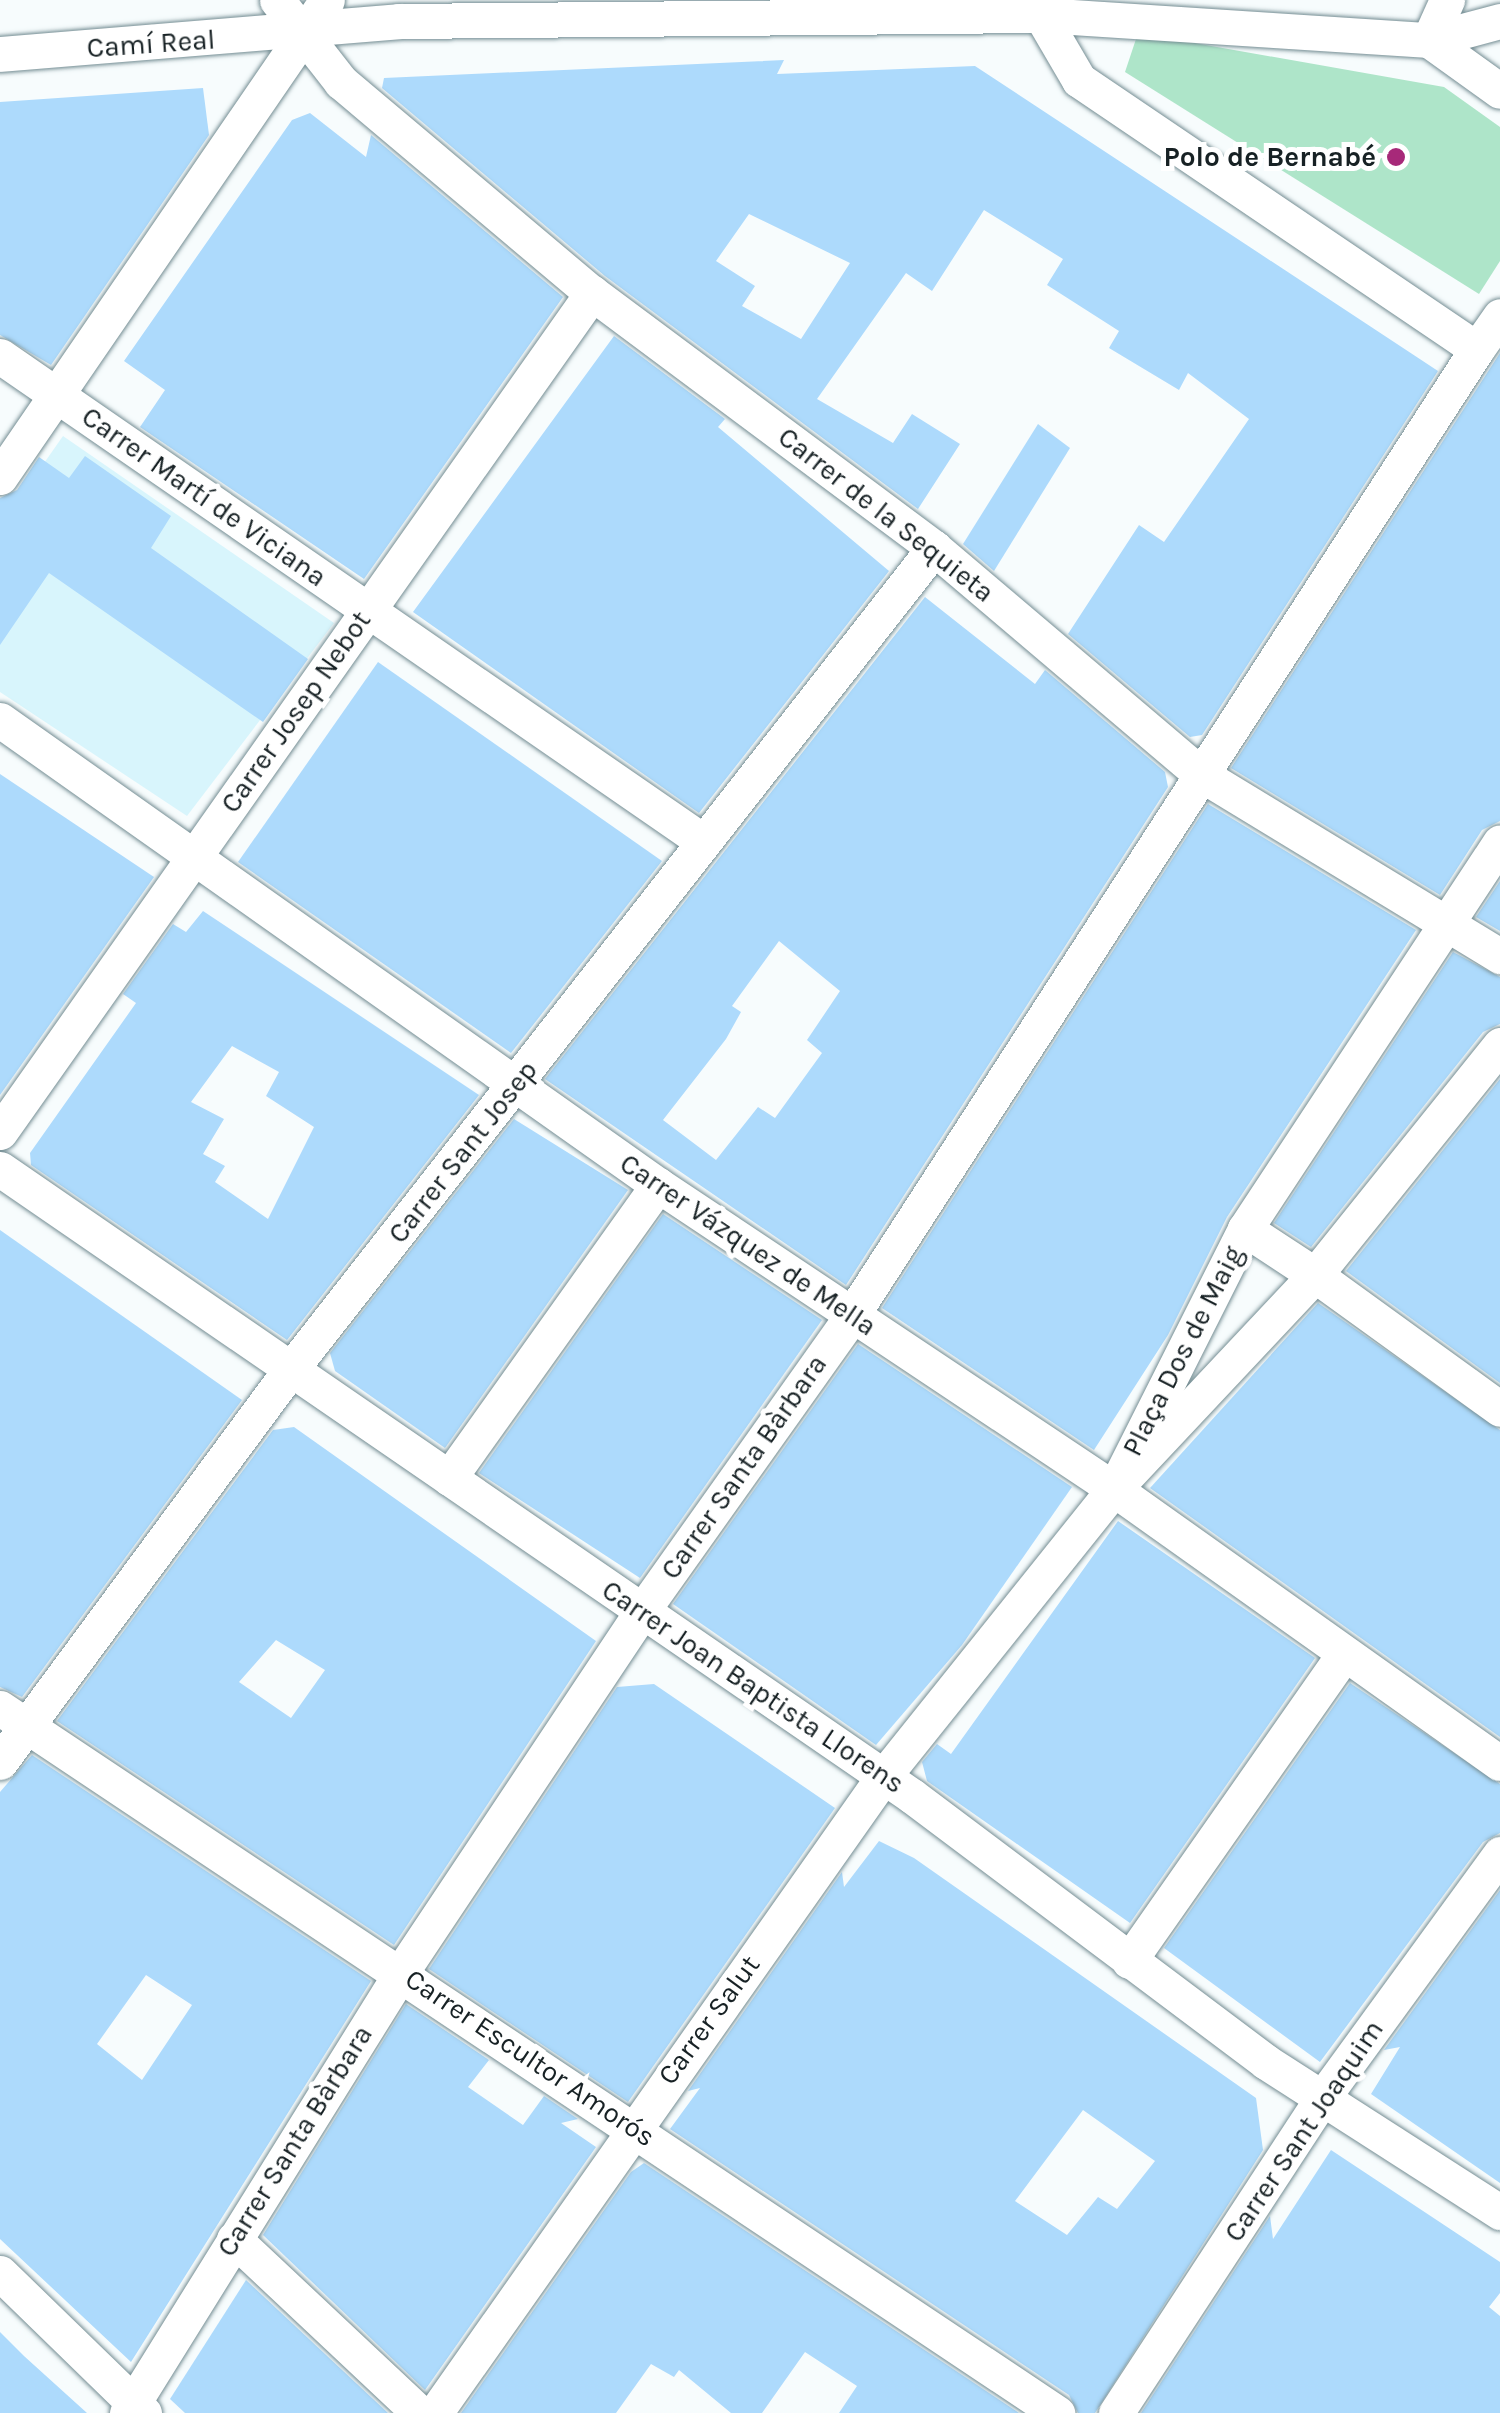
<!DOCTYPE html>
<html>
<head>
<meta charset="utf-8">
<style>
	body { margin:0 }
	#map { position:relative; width:1500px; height:2413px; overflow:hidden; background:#f7fcfd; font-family:Karla,sans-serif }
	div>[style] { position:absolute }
	.built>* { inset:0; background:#d8f5fc }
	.green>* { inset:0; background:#aee5c9 }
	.building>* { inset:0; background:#addafc }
	.roads { filter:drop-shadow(0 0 2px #748d93) drop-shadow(0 0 2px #748d93) }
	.minor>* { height:35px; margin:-17.5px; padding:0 17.5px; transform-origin:17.5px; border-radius:17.5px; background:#fff }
	.dots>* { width:28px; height:28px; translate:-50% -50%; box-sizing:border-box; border:5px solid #fff; border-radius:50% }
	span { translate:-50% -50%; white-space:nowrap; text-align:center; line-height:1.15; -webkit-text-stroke:10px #fff; paint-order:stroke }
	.street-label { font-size:28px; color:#172124 }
	.poi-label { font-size:28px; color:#172124; font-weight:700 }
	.right { translate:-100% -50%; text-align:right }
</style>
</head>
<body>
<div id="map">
	<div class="built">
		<div style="clip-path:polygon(63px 436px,334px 623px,187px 816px,0 692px,0 526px)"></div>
	</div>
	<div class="green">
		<div style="clip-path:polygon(1138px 33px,1444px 87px,1500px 127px,1500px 261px,1479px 294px,1125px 72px)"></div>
	</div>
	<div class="building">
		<div style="clip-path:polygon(evenodd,784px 60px,777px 74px,975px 66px,1438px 371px,1202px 735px,1190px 737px,1068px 634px,1139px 525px,1164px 542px,1249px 419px,1188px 373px,1179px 390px,1109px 348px,1119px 331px,1047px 285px,1063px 259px,984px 210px,932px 291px,906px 273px,817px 399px,893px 443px,912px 414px,960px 444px,918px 509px,605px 276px,382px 88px,384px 78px,784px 60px,749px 214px,850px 263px,801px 339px,742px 306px,755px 286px,716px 261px,749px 214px)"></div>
		<div style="clip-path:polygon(203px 88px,209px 135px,51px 365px,0 335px,0 102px)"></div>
		<div style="clip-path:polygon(310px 113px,366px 157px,371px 135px,563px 297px,364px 579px,140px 427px,165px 390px,124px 361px,292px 120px)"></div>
		<div style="clip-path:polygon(614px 336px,725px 419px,718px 427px,889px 571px,699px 813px,413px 612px)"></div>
		<div style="clip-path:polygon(1500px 353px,1500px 821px,1482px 830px,1440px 895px,1231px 768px)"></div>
		<div style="clip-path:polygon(1038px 424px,1070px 448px,994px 571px,963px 544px)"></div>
		<div style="clip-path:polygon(85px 456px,171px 516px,151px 548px,308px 659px,263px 722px,49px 573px,0 645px,0 498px,17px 490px,39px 457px,69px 478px)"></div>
		<div style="clip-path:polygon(evenodd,925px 597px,1035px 684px,1045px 670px,1165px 772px,1168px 787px,846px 1285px,545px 1079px,925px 597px,779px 941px,840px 991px,807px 1040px,822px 1053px,775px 1118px,758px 1107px,716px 1160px,663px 1120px,726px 1039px,741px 1012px,732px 1006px,779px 941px)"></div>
		<div style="clip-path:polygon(378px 662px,662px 861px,511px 1053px,238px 862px)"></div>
		<div style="clip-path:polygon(0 774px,154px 877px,0 1095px)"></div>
		<div style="clip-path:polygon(1208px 804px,1416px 930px,1227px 1217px,1168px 1335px,1094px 1450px,882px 1308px)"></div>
		<div style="clip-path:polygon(1500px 881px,1500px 931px,1476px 917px)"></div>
		<div style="clip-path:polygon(evenodd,203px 911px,479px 1095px,287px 1340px,31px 1165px,30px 1153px,136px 1003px,123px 994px,173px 924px,186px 932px,203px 911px,232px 1046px,279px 1072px,266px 1096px,314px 1127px,268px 1219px,215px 1182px,225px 1166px,203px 1154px,224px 1119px,191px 1102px,232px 1046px)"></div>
		<div style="clip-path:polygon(1453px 952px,1500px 977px,1500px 1024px,1483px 1032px,1311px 1247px,1274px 1223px)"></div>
		<div style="clip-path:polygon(1500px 1079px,1500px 1383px,1346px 1271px)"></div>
		<div style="clip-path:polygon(514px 1119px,628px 1190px,445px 1448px,335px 1371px,330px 1353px)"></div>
		<div style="clip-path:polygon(663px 1214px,822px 1320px,640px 1578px,479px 1473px)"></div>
		<div style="clip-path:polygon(0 1230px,242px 1400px,22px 1697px,0 1687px)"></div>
		<div style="clip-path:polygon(1318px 1303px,1500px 1430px,1500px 1737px,1150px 1488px)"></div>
		<div style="clip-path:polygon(858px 1344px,1072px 1487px,962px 1645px,876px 1745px,673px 1604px)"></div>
		<div style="clip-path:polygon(evenodd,294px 1427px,596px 1641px,394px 1945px,57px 1721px,273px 1430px,294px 1427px,276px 1640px,325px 1670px,291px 1718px,239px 1682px,276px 1640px)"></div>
		<div style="clip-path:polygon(1118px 1521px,1315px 1658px,1130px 1923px,927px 1781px,922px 1762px,937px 1744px,951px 1754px)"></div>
		<div style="clip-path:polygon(1350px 1683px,1500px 1784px,1500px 1833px,1483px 1842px,1320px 2062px,1164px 1948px)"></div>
		<div style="clip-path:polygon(654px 1684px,835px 1808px,628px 2102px,429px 1969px,617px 1687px)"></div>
		<div style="clip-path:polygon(evenodd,32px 1755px,371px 1981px,131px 2362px,0 2239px,0 1792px,32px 1755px,146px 1975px,192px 2005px,142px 2080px,97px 2044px,146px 1975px)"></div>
		<div style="clip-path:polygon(evenodd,879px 1841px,914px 1858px,1256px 2098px,1263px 2150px,1095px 2413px,1078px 2413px,1069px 2395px,670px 2129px,700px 2088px,688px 2091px,842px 1872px,844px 1887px,879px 1841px,1083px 2110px,1155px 2161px,1117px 2209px,1098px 2197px,1067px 2235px,1015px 2201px,1083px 2110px)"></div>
		<div style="clip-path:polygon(1500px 1890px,1500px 2183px,1371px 2094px,1400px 2047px,1384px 2050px)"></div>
		<div style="clip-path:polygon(406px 2004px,489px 2060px,468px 2087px,523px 2125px,544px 2096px,578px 2119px,561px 2123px,596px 2147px,425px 2390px,263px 2235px)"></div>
		<div style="clip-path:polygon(1331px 2150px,1500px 2262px,1500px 2293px,1489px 2307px,1500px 2316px,1500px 2413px,1141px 2413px,1270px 2216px,1273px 2239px)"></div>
		<div style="clip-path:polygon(644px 2163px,1019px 2413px,839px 2413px,857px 2386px,805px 2352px,762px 2413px,731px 2413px,679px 2370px,674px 2377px,651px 2364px,616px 2413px,461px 2413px,631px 2172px)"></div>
		<div style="clip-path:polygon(246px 2280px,388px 2413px,185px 2413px,170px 2399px)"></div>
		<div style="clip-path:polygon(0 2332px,24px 2356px,87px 2413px,0 2413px)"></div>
	</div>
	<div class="roads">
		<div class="minor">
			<div style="left:277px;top:0;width:104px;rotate:52deg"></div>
			<div style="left:341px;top:82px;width:328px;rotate:40.1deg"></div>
			<div style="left:592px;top:293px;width:427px;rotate:36.7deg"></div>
			<div style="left:934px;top:548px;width:351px;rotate:40.3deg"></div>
			<div style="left:1202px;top:775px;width:349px;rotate:31.3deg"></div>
			<div style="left:1041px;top:15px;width:75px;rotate:59.7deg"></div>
			<div style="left:1079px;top:80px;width:480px;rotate:34.1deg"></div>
			<div style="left:1477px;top:349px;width:40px;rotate:-55.1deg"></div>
			<div style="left:1429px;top:40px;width:87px;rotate:35.7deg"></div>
			<div style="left:1429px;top:40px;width:44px;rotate:-65.8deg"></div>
			<div style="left:0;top:54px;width:400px;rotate:-4.7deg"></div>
			<div style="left:399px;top:21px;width:642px;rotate:-0.54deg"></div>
			<div style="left:1041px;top:15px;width:389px;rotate:3.7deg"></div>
			<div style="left:1429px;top:40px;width:73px;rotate:-15deg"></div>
			<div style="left:0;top:356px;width:855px;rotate:34.62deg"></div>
			<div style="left:0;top:477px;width:578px;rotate:-55.57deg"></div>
			<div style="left:0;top:720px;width:806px;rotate:35.25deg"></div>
			<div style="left:658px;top:1185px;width:548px;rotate:33.69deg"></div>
			<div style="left:1114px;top:1489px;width:473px;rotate:35.4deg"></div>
			<div style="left:1500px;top:1045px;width:295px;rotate:128.8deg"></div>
			<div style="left:1315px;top:1275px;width:228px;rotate:35.9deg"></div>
			<div style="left:0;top:1132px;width:1027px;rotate:-54.79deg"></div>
			<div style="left:0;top:1169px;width:1107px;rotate:34.51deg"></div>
			<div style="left:912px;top:1796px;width:443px;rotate:36.9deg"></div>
			<div style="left:1266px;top:2062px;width:278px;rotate:32.7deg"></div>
			<div style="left:1245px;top:1229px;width:463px;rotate:-56.6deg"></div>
			<div style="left:449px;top:1478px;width:360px;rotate:-54.5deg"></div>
			<div style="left:0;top:1708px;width:1271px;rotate:33.7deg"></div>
			<div style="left:0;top:1762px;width:489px;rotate:-53.5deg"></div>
			<div style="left:291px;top:1369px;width:1043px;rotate:-51.93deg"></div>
			<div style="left:1129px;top:1961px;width:371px;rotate:-55deg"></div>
			<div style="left:234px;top:2239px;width:254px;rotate:43.2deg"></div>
			<div style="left:0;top:2273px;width:201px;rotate:44.2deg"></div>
			<div style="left:127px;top:2413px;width:521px;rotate:-58.11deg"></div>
			<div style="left:402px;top:1971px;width:433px;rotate:-56.3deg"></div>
			<div style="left:642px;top:1611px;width:363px;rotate:-54.6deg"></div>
			<div style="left:852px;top:1315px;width:1151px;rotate:-57.1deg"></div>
			<div style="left:435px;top:2413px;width:778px;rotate:-54.84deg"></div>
			<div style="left:883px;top:1777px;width:369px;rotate:-51.3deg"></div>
			<div style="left:1114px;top:1489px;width:294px;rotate:-46.8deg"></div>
			<div style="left:1315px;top:1275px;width:84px;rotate:-146.7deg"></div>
			<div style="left:1245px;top:1229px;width:291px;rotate:116.7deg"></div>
			<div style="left:1116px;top:2413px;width:378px;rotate:-56.8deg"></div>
			<div style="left:1323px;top:2097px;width:301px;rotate:-53.9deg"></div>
		</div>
	</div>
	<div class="dots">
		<div style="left:1396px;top:157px;background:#a72979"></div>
	</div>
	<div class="street-label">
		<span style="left:151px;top:44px;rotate:-4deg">Camí Real</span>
		<span style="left:204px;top:497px;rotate:35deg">Carrer Martí de Viciana</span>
		<span style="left:886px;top:515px;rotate:38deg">Carrer de la Sequieta</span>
		<span style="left:296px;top:712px;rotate:-55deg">Carrer Josep Nebot</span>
		<span style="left:463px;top:1152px;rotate:-52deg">Carrer Sant Josep</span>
		<span style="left:748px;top:1245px;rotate:34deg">Carrer Vázquez de Mella</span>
		<span style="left:1183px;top:1351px;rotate:-63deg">Plaça Dos de Maig</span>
		<span style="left:744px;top:1467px;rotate:-55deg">Carrer Santa Bàrbara</span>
		<span style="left:753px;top:1687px;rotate:34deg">Carrer Joan Baptista Llorens</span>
		<span style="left:709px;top:2020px;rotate:-54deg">Carrer Salut</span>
		<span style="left:530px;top:2058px;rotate:34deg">Carrer Escultor Amorós</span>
		<span style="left:1304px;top:2131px;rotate:-56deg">Carrer Sant Joaquim</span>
		<span style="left:295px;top:2141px;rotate:-58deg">Carrer Santa Bàrbara</span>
	</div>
	<div class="poi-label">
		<span class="right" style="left:1376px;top:157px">Polo de Bernabé</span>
	</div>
</div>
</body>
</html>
